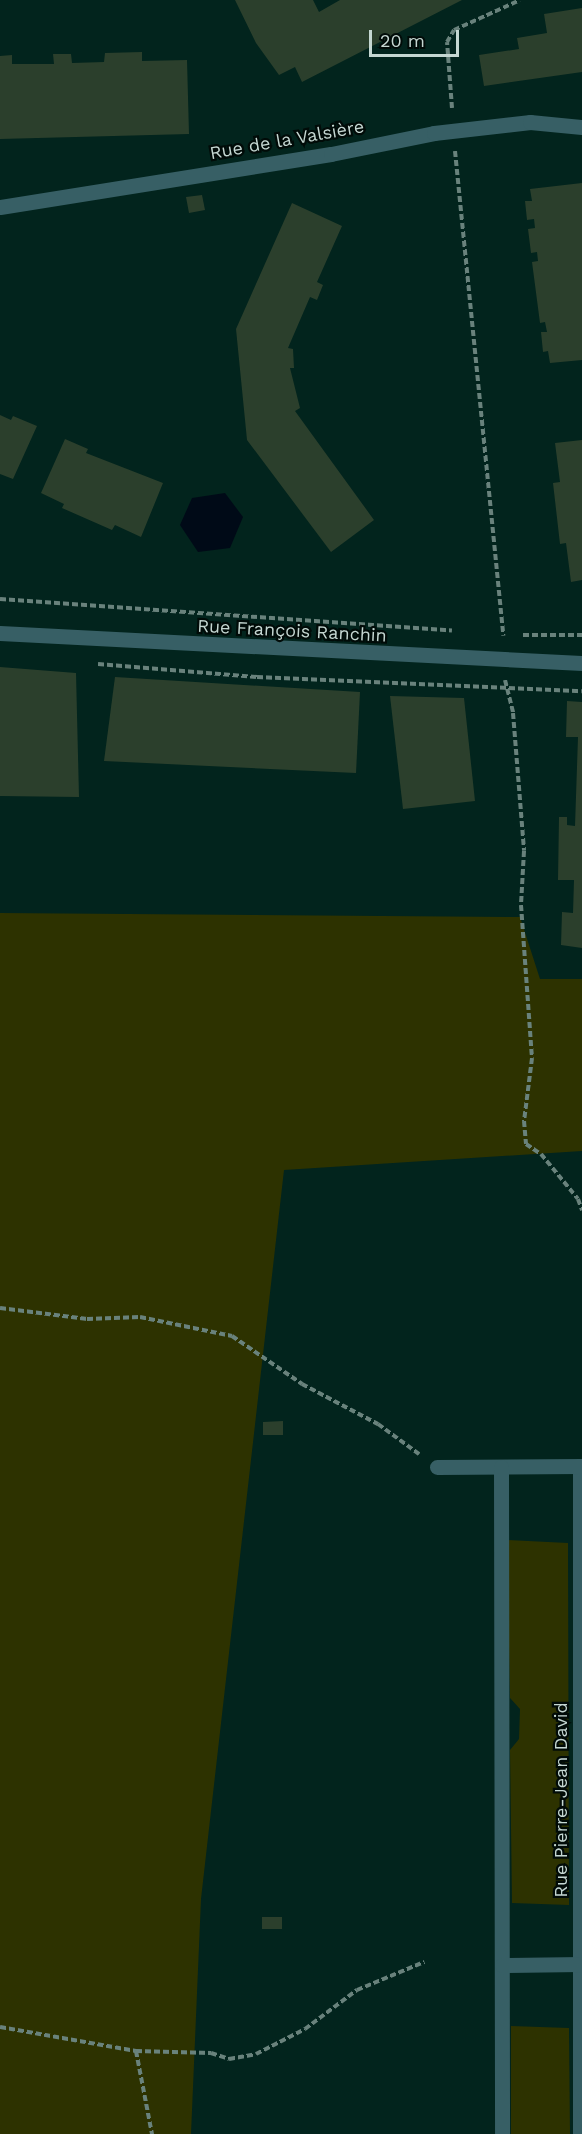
<!DOCTYPE html>
<html>
<head>
<meta charset="utf-8">
<style>
	body { margin:0 }
	#map { position:relative; width:582px; height:2134px; overflow:hidden; background:#02241d; font-family:"Work Sans",sans-serif }
	div>[style] { position:absolute }
	.green>* { inset:0; background:#2d3200 }
	.water>* { inset:0; background:#000a17 }
	.building>* { inset:0; background:#2b3f2c }
	.path>* { height:4px; margin-top:-2px; transform-origin:0; background:repeating-linear-gradient(90deg,#69827c 0 6px,transparent 0 9px) }
	.minor>* { height:15px; margin:-7.5px; padding:0 7.5px; transform-origin:7.5px; border-radius:7.5px; background:#375f65 }
	span { translate:-50% -50%; white-space:nowrap; text-align:center; line-height:1.15; -webkit-text-stroke:4.5px #010b08; paint-order:stroke }
	.street-label { font-size:18px; color:#c5d7d2 }
	.scale { position:absolute; left:369px; top:30px; width:90px; height:27px; box-sizing:border-box; border:3px solid #c5d7d2; border-top:0; padding-left:8px; font-size:18px; line-height:21px; white-space:nowrap; color:#c5d7d2; -webkit-text-stroke:4px #010b08; paint-order:stroke }
</style>
</head>
<body>
<div id="map">
	<div class="green">
		<div style="clip-path:polygon(0 913px,520px 917px,540px 979px,582px 979px,582px 1151px,284px 1170px,201px 1899px,191px 2134px,0 2134px)"></div>
		<div style="clip-path:polygon(507px 1540px,568px 1543px,569px 1905px,512px 1903px,510px 1750px,519px 1739px,520px 1709px,510px 1698px)"></div>
		<div style="clip-path:polygon(511px 2026px,569px 2028px,570px 2134px,511px 2134px)"></div>
	</div>
	<div class="water">
		<div style="clip-path:polygon(225px 493px,243px 517px,230px 548px,198px 552px,180px 525px,192px 498px)"></div>
	</div>
	<div class="building">
		<div style="clip-path:polygon(235px 0,313px 0,319px 12px,340px 0,462px 0,302px 82px,295px 67px,279px 75px,256px 43px)"></div>
		<div style="clip-path:polygon(582px 8px,582px 72px,484px 86px,479px 55px,519px 49px,517px 38px,547px 33px,544px 14px)"></div>
		<div style="clip-path:polygon(142px 52px,142px 61px,187px 60px,189px 134px,0 139px,0 56px,12px 55px,12px 64px,54px 64px,53px 54px,71px 54px,72px 63px,104px 62px,105px 53px)"></div>
		<div style="clip-path:polygon(582px 183px,582px 360px,550px 363px,548px 351px,543px 352px,541px 332px,547px 332px,545px 322px,540px 323px,532px 262px,538px 261px,537px 252px,531px 253px,528px 229px,535px 228px,534px 219px,527px 220px,525px 201px,532px 201px,530px 189px)"></div>
		<div style="clip-path:polygon(202px 195px,205px 210px,189px 213px,186px 197px)"></div>
		<div style="clip-path:polygon(292px 203px,342px 226px,317px 282px,323px 285px,317px 300px,310px 297px,288px 348px,293px 349px,294px 368px,290px 368px,300px 408px,295px 411px,374px 520px,331px 552px,247px 440px,236px 329px)"></div>
		<div style="clip-path:polygon(0 415px,11px 420px,13px 416px,37px 426px,13px 479px,0 474px)"></div>
		<div style="clip-path:polygon(65px 439px,88px 449px,86px 453px,163px 483px,141px 537px,115px 525px,112px 530px,62px 508px,64px 504px,41px 493px)"></div>
		<div style="clip-path:polygon(582px 440px,582px 580px,571px 582px,566px 543px,560px 544px,553px 483px,560px 482px,555px 443px)"></div>
		<div style="clip-path:polygon(0 667px,76px 673px,79px 797px,0 796px)"></div>
		<div style="clip-path:polygon(115px 677px,360px 692px,356px 773px,104px 761px)"></div>
		<div style="clip-path:polygon(390px 696px,464px 698px,475px 801px,403px 809px)"></div>
		<div style="clip-path:polygon(567px 701px,582px 702px,582px 948px,561px 945px,562px 912px,573px 913px,574px 880px,558px 880px,559px 817px,567px 817px,567px 825px,575px 826px,578px 737px,566px 737px)"></div>
		<div style="clip-path:polygon(283px 1421px,283px 1435px,263px 1435px,263px 1422px)"></div>
		<div style="clip-path:polygon(262px 1917px,282px 1917px,282px 1929px,262px 1929px)"></div>
	</div>
	<div class="path">
		<div style="left:452px;top:108px;width:66px;rotate:-94.3deg"></div>
		<div style="left:447px;top:42px;width:14px;rotate:-60deg"></div>
		<div style="left:454px;top:30px;width:72px;rotate:-24.4deg"></div>
		<div style="left:455px;top:151px;width:487px;rotate:84.3deg"></div>
		<div style="left:0;top:599px;width:453px;rotate:4deg"></div>
		<div style="left:523px;top:635px;width:59px"></div>
		<div style="left:98px;top:664px;width:160px;rotate:4.7deg"></div>
		<div style="left:257px;top:677px;width:325px;rotate:2.5deg"></div>
		<div style="left:505px;top:680px;width:34px;rotate:76deg"></div>
		<div style="left:513px;top:713px;width:138px;rotate:85.4deg"></div>
		<div style="left:524px;top:851px;width:54px;rotate:93.2deg"></div>
		<div style="left:521px;top:905px;width:153px;rotate:85.9deg"></div>
		<div style="left:532px;top:1058px;width:64px;rotate:97.2deg"></div>
		<div style="left:524px;top:1121px;width:23px;rotate:85deg"></div>
		<div style="left:526px;top:1144px;width:18px;rotate:34deg"></div>
		<div style="left:541px;top:1154px;width:58px;rotate:50.6deg"></div>
		<div style="left:578px;top:1199px;width:12px;rotate:70deg"></div>
		<div style="left:0;top:1308px;width:88px;rotate:7.2deg"></div>
		<div style="left:87px;top:1319px;width:53px;rotate:-2.2deg"></div>
		<div style="left:140px;top:1317px;width:94px;rotate:11.7deg"></div>
		<div style="left:232px;top:1336px;width:85px;rotate:34.4deg"></div>
		<div style="left:302px;top:1384px;width:86px;rotate:27.8deg"></div>
		<div style="left:378px;top:1424px;width:51px;rotate:36.2deg"></div>
		<div style="left:0;top:2027px;width:138px;rotate:10deg"></div>
		<div style="left:136px;top:2051px;width:75px;rotate:1.5deg"></div>
		<div style="left:211px;top:2053px;width:19px;rotate:18deg"></div>
		<div style="left:229px;top:2059px;width:27px;rotate:-10deg"></div>
		<div style="left:256px;top:2054px;width:55px;rotate:-27deg"></div>
		<div style="left:305px;top:2029px;width:65px;rotate:-36.9deg"></div>
		<div style="left:357px;top:1990px;width:73px;rotate:-22.7deg"></div>
		<div style="left:136px;top:2051px;width:85px;rotate:79.1deg"></div>
	</div>
	<div class="minor">
		<div style="left:0;top:207px;width:335px;rotate:-9.1deg"></div>
		<div style="left:331px;top:154px;width:105px;rotate:-11.5deg"></div>
		<div style="left:434px;top:133px;width:97px;rotate:-6.5deg"></div>
		<div style="left:530px;top:122px;width:52px;rotate:5.5deg"></div>
		<div style="left:0;top:633px;width:583px;rotate:2.95deg"></div>
		<div style="left:580px;top:1466px;width:668px;rotate:90deg"></div>
		<div style="left:437px;top:1467px;width:145px;rotate:-0.4deg"></div>
		<div style="left:501px;top:1467px;width:667px;rotate:89.91deg"></div>
		<div style="left:502px;top:1965px;width:80px;rotate:-0.7deg"></div>
	</div>
	<div class="street-label">
		<span style="left:287px;top:140px;rotate:-10deg">Rue de la Valsière</span>
		<span style="left:292px;top:631px;rotate:3deg">Rue François Ranchin</span>
		<span style="left:561px;top:1800px;rotate:-90deg">Rue Pierre-Jean David</span>
	</div>
	<div class="scale">20 m</div>
</div>
</body>
</html>
